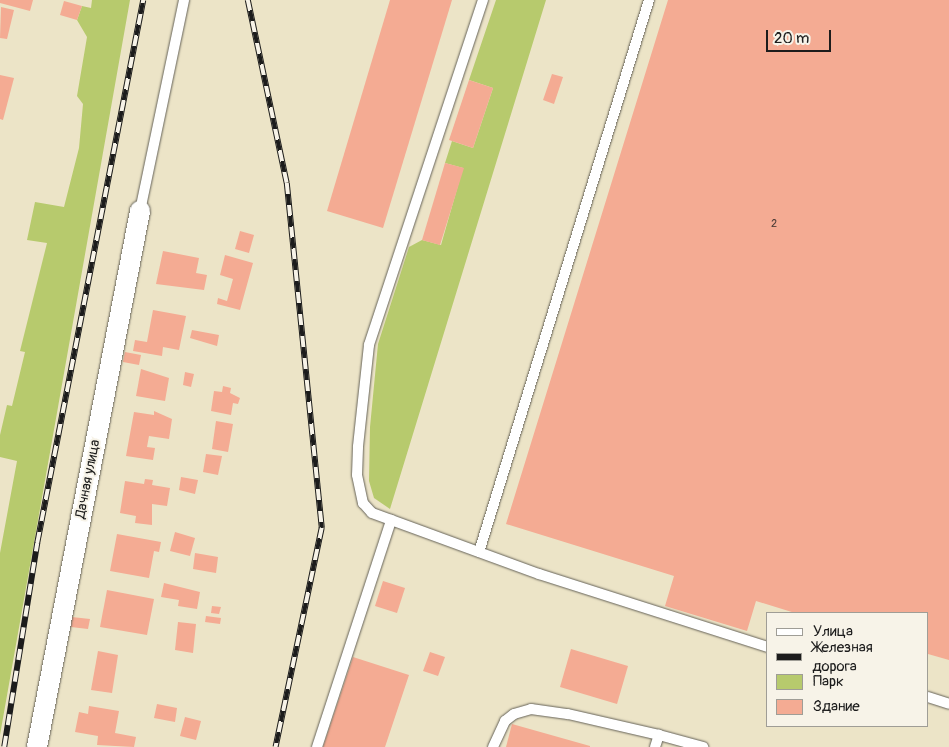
<!DOCTYPE html>
<html>
<head>
<meta charset="utf-8">
<style>
	body { margin:0 }
	#map { position:relative; width:949px; height:747px; overflow:hidden; background:#ece4c7; font-family:Pangolin,sans-serif }
	div>[style] { position:absolute }
	.green>* { inset:0; background:#b7ca6d }
	.building>* { inset:0; background:#f4ab93 }
	.roads { filter:drop-shadow(0 0 1px #656258) drop-shadow(0 0 1px #656258) }
	.lane>* { height:10px; margin:-5px; padding:0 5px; transform-origin:5px; border-radius:5px; background:#fff }
	.street>* { height:20px; margin:-10px; padding:0 10px; transform-origin:10px; border-radius:10px; background:#fff }
	.rail>* { height:5.5px; margin-top:-2.75px; transform-origin:0; background:repeating-linear-gradient(90deg,#f7f3e8 0 11px,#1c1c1c 0 22px); box-sizing:border-box; border-block:1px solid #1c1c1c }
	span { translate:-50% -50%; white-space:nowrap; text-align:center; line-height:1.15; -webkit-text-stroke:4px #f7f3e8; paint-order:stroke }
	.number-label { font-size:11px; color:#52403a }
	.number-label span { -webkit-text-stroke-width:0 }
	.street-label { font-size:14px; color:#1c1c1c }
	.legend { position:absolute; left:766px; top:612px; width:162px; height:115px; box-sizing:border-box; background:#f7f3e8; border:1px solid #9f9d96; margin:0; padding:6px 9px; list-style:none; font-size:15px; color:#1c1c1c }
	.legend li { display:flex; align-items:center; gap:10px; height:25px }
	.legend b { width:25px; border:1px solid #9f9d96 }
	.scale { position:absolute; left:766px; top:30px; width:65px; height:22px; box-sizing:border-box; border:2px solid #1c1c1c; border-top:0; padding-left:6px; font-size:15px; line-height:18px; white-space:nowrap; color:#1c1c1c; -webkit-text-stroke:4px #f7f3e8; paint-order:stroke }
</style>
</head>
<body>
<div id="map">
	<div class="green">
		<div style="clip-path:polygon(92px 0,130px 0,0 735px,0 553px,17px 461px,0 457px,0 435px,7px 405px,12px 406px,25px 352px,20px 351px,47px 243px,27px 240px,35px 202px,64px 207px,79px 148px,83px 104px,77px 96px,87px 37px,77px 20px,82px 6px,91px 8px)"></div>
		<div style="clip-path:polygon(496px 0,546px 0,390px 509px,374px 498px,369px 481px,370px 427px,378px 344px,409px 247px,422px 240px,441px 245px,463px 168px,445px 163px,452px 141px,473px 148px,493px 88px,469px 80px)"></div>
	</div>
	<div class="building">
		<div style="clip-path:polygon(0 0,33px 0,30px 11px,0 3px)"></div>
		<div style="clip-path:polygon(390px 0,452px 0,383px 228px,327px 211px)"></div>
		<div style="clip-path:polygon(668px 0,949px 0,949px 660px,928px 654px,928px 613px,795px 613px,756px 601px,747px 631px,665px 606px,674px 576px,506px 524px)"></div>
		<div style="clip-path:polygon(64px 1px,82px 6px,77px 20px,60px 15px)"></div>
		<div style="clip-path:polygon(1px 7px,14px 10px,7px 39px,0 38px)"></div>
		<div style="clip-path:polygon(552px 74px,563px 77px,554px 104px,543px 100px)"></div>
		<div style="clip-path:polygon(0 75px,14px 78px,3px 120px,0 119px)"></div>
		<div style="clip-path:polygon(469px 80px,493px 88px,473px 148px,449px 140px)"></div>
		<div style="clip-path:polygon(445px 163px,464px 168px,440px 245px,422px 240px)"></div>
		<div style="clip-path:polygon(240px 231px,254px 235px,249px 253px,235px 249px)"></div>
		<div style="clip-path:polygon(163px 251px,199px 258px,196px 273px,207px 275px,204px 290px,156px 284px)"></div>
		<div style="clip-path:polygon(225px 255px,253px 263px,240px 310px,217px 304px,218px 298px,227px 301px,233px 279px,220px 275px)"></div>
		<div style="clip-path:polygon(153px 310px,186px 316px,179px 350px,163px 347px,162px 356px,133px 351px,135px 340px,147px 342px)"></div>
		<div style="clip-path:polygon(192px 330px,219px 335px,217px 346px,190px 338px)"></div>
		<div style="clip-path:polygon(125px 352px,141px 355px,139px 365px,123px 362px)"></div>
		<div style="clip-path:polygon(141px 369px,169px 378px,165px 401px,136px 396px)"></div>
		<div style="clip-path:polygon(185px 372px,194px 374px,191px 387px,183px 385px)"></div>
		<div style="clip-path:polygon(223px 386px,231px 388px,230px 393px,240px 398px,238px 404px,233px 403px,231px 415px,211px 411px,214px 391px,222px 392px)"></div>
		<div style="clip-path:polygon(154px 411px,172px 419px,169px 439px,149px 436px,147px 447px,155px 448px,153px 460px,126px 456px,134px 412px,154px 415px)"></div>
		<div style="clip-path:polygon(216px 421px,233px 424px,228px 452px,212px 449px)"></div>
		<div style="clip-path:polygon(206px 454px,222px 456px,218px 475px,203px 472px)"></div>
		<div style="clip-path:polygon(181px 477px,198px 480px,195px 494px,179px 490px)"></div>
		<div style="clip-path:polygon(145px 479px,153px 480px,152px 485px,170px 488px,167px 506px,152px 504px,152px 525px,135px 523px,136px 516px,120px 513px,125px 481px,144px 484px)"></div>
		<div style="clip-path:polygon(175px 532px,195px 538px,190px 556px,170px 551px)"></div>
		<div style="clip-path:polygon(117px 534px,161px 542px,159px 552px,154px 551px,149px 578px,110px 571px)"></div>
		<div style="clip-path:polygon(195px 553px,218px 557px,216px 573px,193px 569px)"></div>
		<div style="clip-path:polygon(383px 581px,405px 588px,397px 613px,375px 606px)"></div>
		<div style="clip-path:polygon(164px 583px,200px 592px,197px 609px,178px 606px,179px 600px,161px 597px)"></div>
		<div style="clip-path:polygon(107px 590px,154px 599px,147px 635px,100px 627px)"></div>
		<div style="clip-path:polygon(212px 606px,221px 607px,219px 614px,211px 613px)"></div>
		<div style="clip-path:polygon(206px 616px,221px 618px,220px 624px,205px 622px)"></div>
		<div style="clip-path:polygon(72px 617px,90px 619px,88px 629px,71px 627px)"></div>
		<div style="clip-path:polygon(178px 622px,196px 624px,193px 653px,175px 650px)"></div>
		<div style="clip-path:polygon(571px 649px,628px 666px,617px 704px,560px 687px)"></div>
		<div style="clip-path:polygon(98px 651px,118px 655px,112px 693px,91px 690px)"></div>
		<div style="clip-path:polygon(430px 652px,445px 657px,438px 676px,423px 671px)"></div>
		<div style="clip-path:polygon(353px 657px,409px 675px,385px 747px,323px 747px)"></div>
		<div style="clip-path:polygon(157px 704px,177px 708px,175px 722px,154px 718px)"></div>
		<div style="clip-path:polygon(89px 706px,119px 711px,115px 733px,136px 737px,134px 747px,97px 745px,98px 736px,75px 732px,79px 712px,88px 714px)"></div>
		<div style="clip-path:polygon(185px 717px,201px 721px,196px 740px,180px 736px)"></div>
		<div style="clip-path:polygon(512px 724px,590px 746px,590px 747px,506px 747px)"></div>
	</div>
	<div class="roads">
		<div class="lane">
			<div style="left:483px;top:0;width:363px;rotate:108.3deg"></div>
			<div style="left:369px;top:345px;width:103px;rotate:96.2deg"></div>
			<div style="left:358px;top:447px;width:28px;rotate:92deg"></div>
			<div style="left:357px;top:475px;width:29px;rotate:78deg"></div>
			<div style="left:363px;top:503px;width:13px;rotate:48deg"></div>
			<div style="left:372px;top:513px;width:178px;rotate:20.1deg"></div>
			<div style="left:539px;top:574px;width:240px;rotate:17.7deg"></div>
			<div style="left:140px;top:211px;width:216px;rotate:-78.2deg"></div>
			<div style="left:479px;top:552px;width:578px;rotate:-72.88deg"></div>
			<div style="left:928px;top:697px;width:22px;rotate:18deg"></div>
			<div style="left:317px;top:747px;width:239px;rotate:-71.9deg"></div>
			<div style="left:493px;top:747px;width:29px;rotate:-65deg"></div>
			<div style="left:505px;top:721px;width:11px;rotate:-38deg"></div>
			<div style="left:514px;top:714px;width:18px;rotate:-16deg"></div>
			<div style="left:531px;top:709px;width:37px;rotate:8deg"></div>
			<div style="left:568px;top:714px;width:93px;rotate:13deg"></div>
			<div style="left:655px;top:747px;width:13px;rotate:-72deg"></div>
			<div style="left:659px;top:735px;width:46px;rotate:15.3deg"></div>
		</div>
		<div class="street">
			<div style="left:37px;top:747px;width:546px;rotate:-79.12deg"></div>
		</div>
	</div>
	<div class="rail">
		<div style="left:248px;top:0;width:187px;rotate:78deg"></div>
		<div style="left:287px;top:183px;width:347px;rotate:84.2deg"></div>
		<div style="left:322px;top:528px;width:224px;rotate:101.9deg"></div>
		<div style="left:4px;top:747px;width:207px;rotate:-80.8deg"></div>
		<div style="left:37px;top:543px;width:553px;rotate:-78.95deg"></div>
	</div>
	<div class="number-label">
		<span style="left:774px;top:224px">2</span>
	</div>
	<div class="street-label">
		<span style="left:88px;top:479px;rotate:-79deg">Дачная улица</span>
	</div>
	<ul class="legend">
	<li><b style="height:6px;background:#fff"></b>Улица</li>
	<li><b style="height:6px;background:#1c1c1c"></b>Железная дорога</li>
	<li><b style="height:14px;background:#b7ca6d"></b>Парк</li>
	<li><b style="height:14px;background:#f4ab93"></b>Здание</li>
	</ul>
	<div class="scale">20 m</div>
</div>
</body>
</html>
